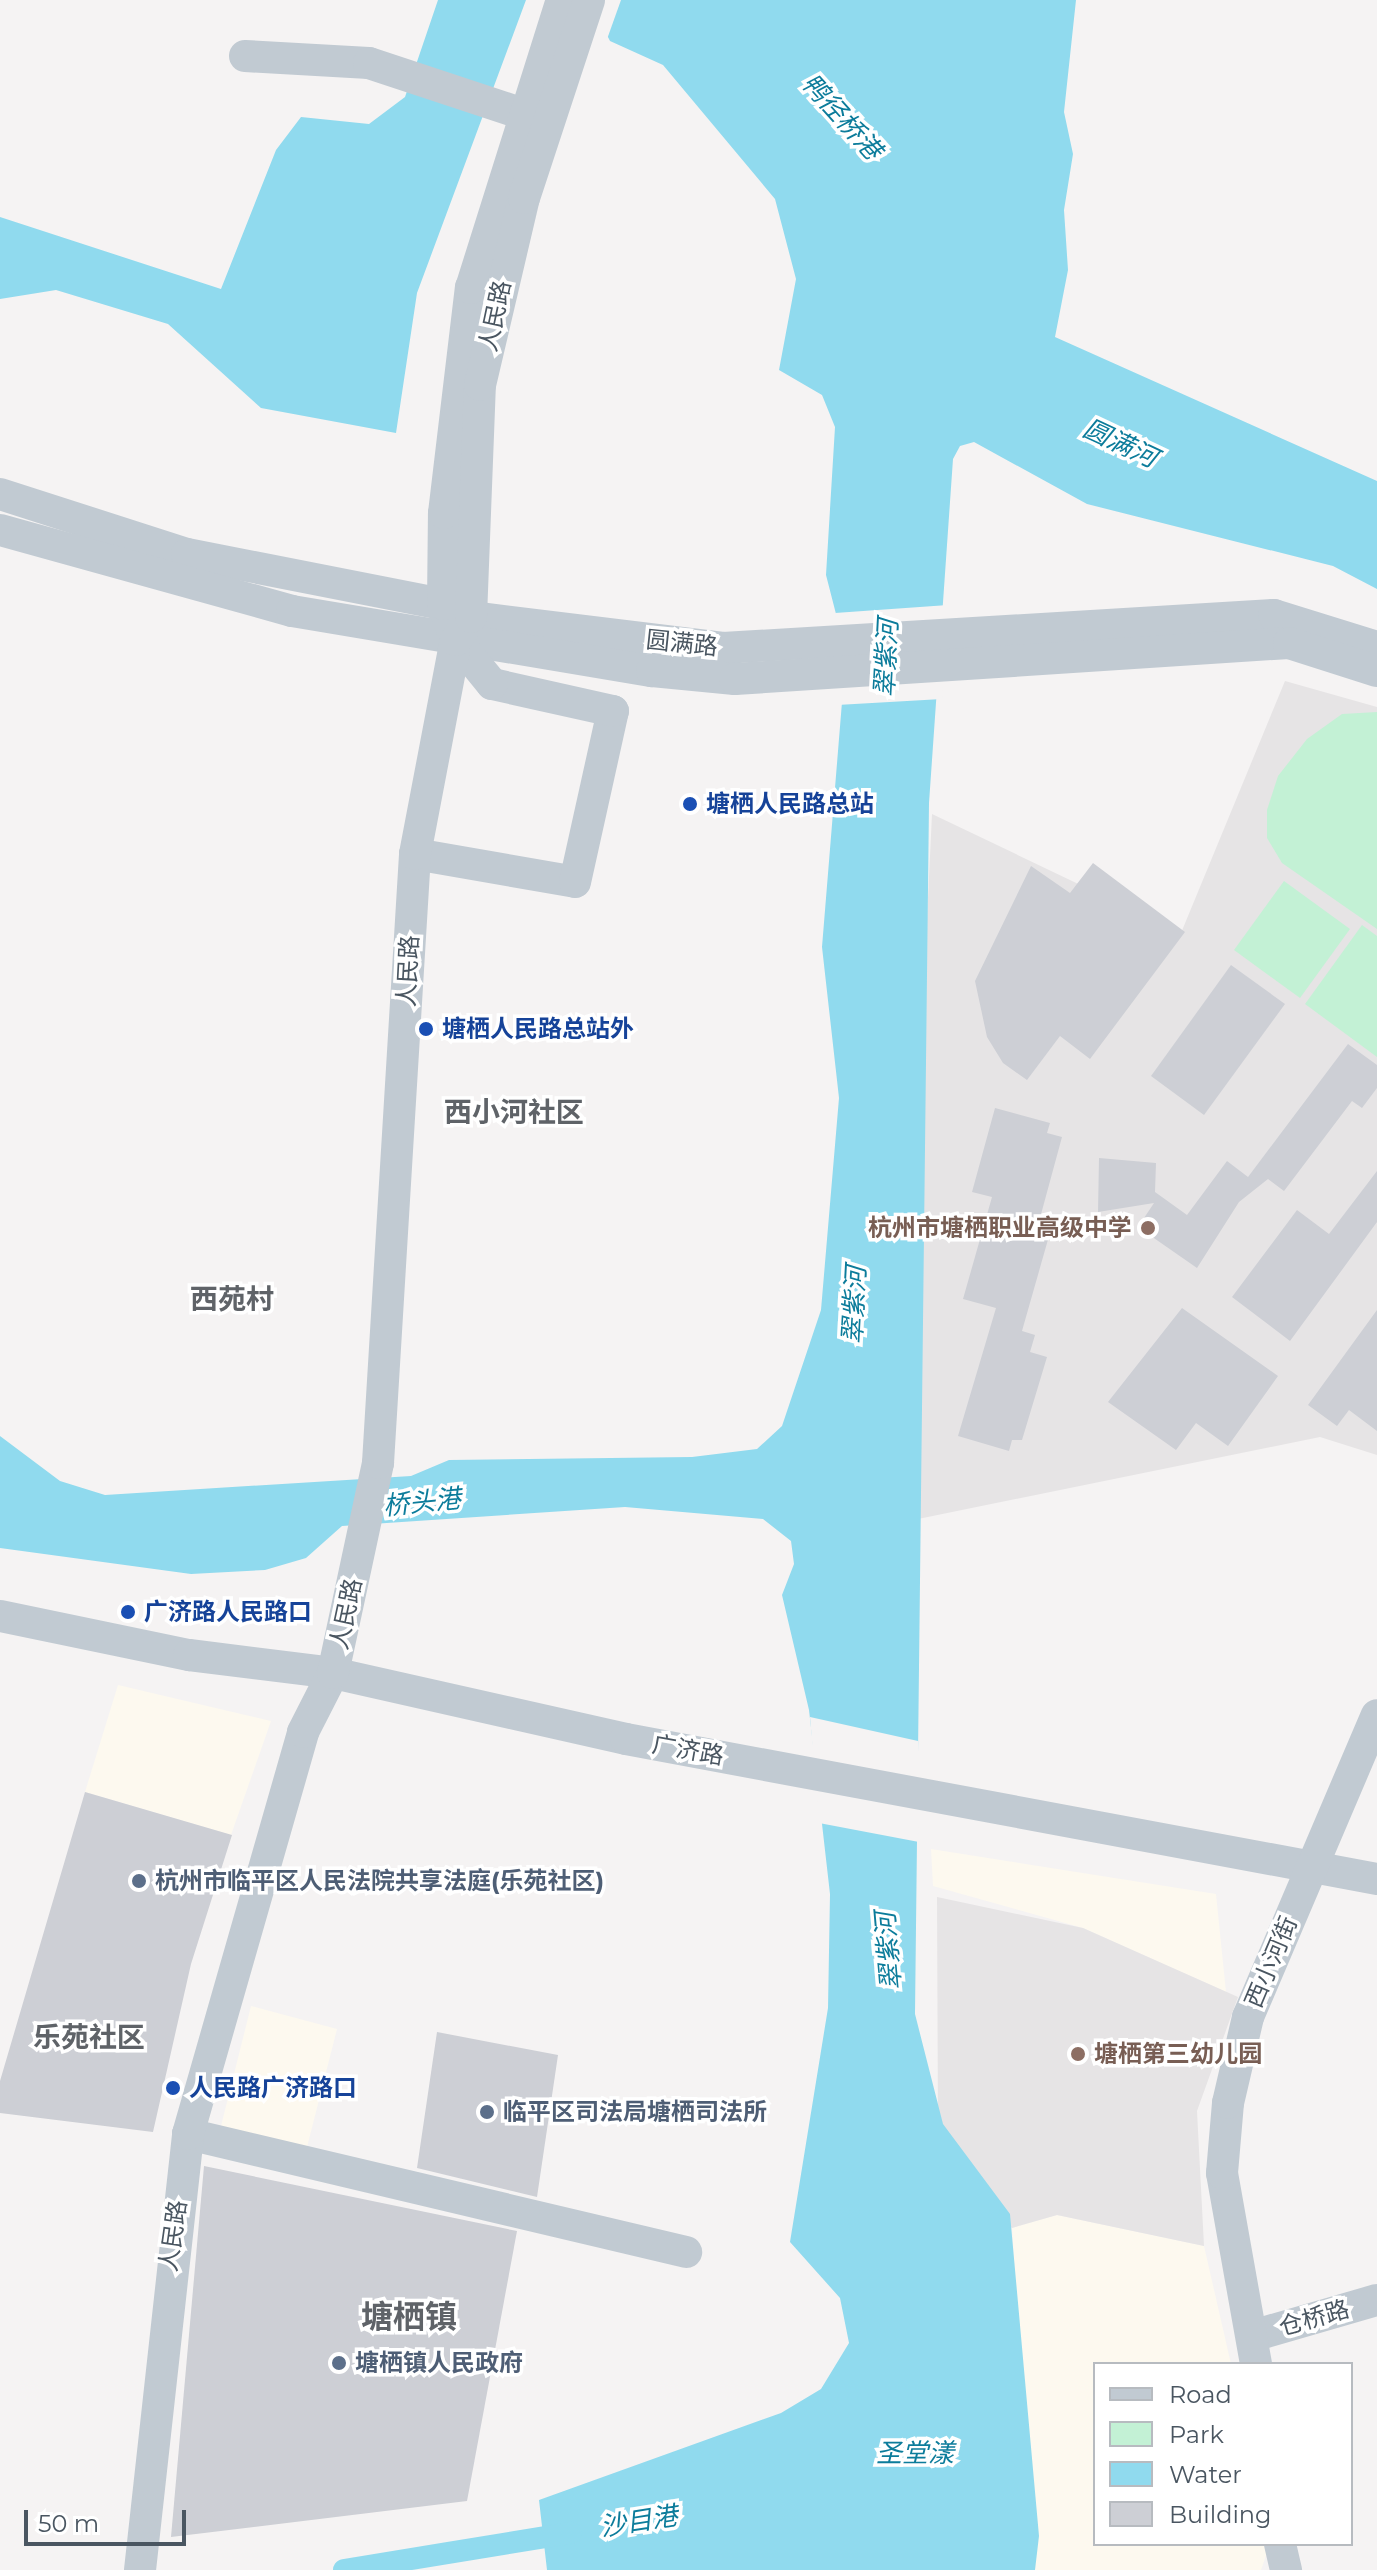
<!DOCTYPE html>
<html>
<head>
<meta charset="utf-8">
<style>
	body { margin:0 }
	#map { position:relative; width:1377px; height:2570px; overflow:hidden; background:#f5f3f3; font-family:Montserrat,"Noto Sans SC",sans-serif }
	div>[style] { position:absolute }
	.commercial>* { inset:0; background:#fdf9ef }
	.education>* { inset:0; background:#e6e4e5 }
	.green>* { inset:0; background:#c3f1d5 }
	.water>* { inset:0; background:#90daee }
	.pier>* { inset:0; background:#f5f3f3 }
	.canal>* { height:22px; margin:-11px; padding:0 11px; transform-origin:11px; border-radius:11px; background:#90daee }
	.building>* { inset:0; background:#cdcfd5 }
	.minor>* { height:32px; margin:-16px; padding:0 16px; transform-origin:16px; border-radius:16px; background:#c1cad2 }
	.dots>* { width:22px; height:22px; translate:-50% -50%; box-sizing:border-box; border:4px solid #fff; border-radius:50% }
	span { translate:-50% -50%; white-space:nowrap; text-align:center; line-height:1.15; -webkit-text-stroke:7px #fff; paint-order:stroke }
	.street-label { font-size:24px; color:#4a5661 }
	.transit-label { font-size:24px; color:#164399; font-weight:700 }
	.left { translate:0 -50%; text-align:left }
	.education-label { font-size:24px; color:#785e54; font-weight:700 }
	.right { translate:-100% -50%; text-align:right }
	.service-label { font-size:24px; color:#4e5e75; font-weight:700 }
	.water-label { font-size:26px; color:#0c7c9b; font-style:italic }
	.quarter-label { font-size:28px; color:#5f6368; font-weight:700 }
	.district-label { font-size:32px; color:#5f6368; font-weight:700 }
	.legend { position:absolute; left:1093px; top:2362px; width:260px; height:184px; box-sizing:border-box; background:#fff; border:2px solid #b7bbc0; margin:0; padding:10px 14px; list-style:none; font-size:24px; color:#4a5661 }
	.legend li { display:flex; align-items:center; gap:16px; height:40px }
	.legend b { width:40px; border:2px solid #b7bbc0 }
	.scale { position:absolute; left:24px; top:2510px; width:162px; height:36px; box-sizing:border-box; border:4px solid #4a5661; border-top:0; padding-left:10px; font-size:24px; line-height:28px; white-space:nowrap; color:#4a5661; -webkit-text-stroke:6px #fff; paint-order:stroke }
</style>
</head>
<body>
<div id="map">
	<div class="commercial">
		<div style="clip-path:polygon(118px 1685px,271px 1721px,231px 1835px,85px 1792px)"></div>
		<div style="clip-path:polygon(931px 1849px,1216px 1894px,1226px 1992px,1083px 1928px,933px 1886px)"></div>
		<div style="clip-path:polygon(251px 2006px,337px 2029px,305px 2155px,216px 2146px)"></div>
		<div style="clip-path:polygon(1057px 2215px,1204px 2246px,1231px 2364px,1095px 2364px,1095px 2544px,1270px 2544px,1261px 2570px,1033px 2570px,1012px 2228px)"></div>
	</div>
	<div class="education">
		<div style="clip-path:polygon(1285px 681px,1377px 707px,1377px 1455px,1320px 1437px,918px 1519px,921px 1045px,932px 814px,1181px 933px)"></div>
		<div style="clip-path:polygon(937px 1897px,1083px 1928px,1238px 1997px,1197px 2111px,1204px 2246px,1057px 2215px,1012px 2228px,998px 2214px,938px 2128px)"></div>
	</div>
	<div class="green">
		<div style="clip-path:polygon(1377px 712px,1377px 929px,1282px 863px,1267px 838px,1267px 810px,1278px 776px,1307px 739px,1342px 714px)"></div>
		<div style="clip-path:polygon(1284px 881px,1350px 929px,1300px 998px,1234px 950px)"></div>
		<div style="clip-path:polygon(1362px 925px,1377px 936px,1377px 1057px,1305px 1004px)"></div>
	</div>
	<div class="water">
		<div style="clip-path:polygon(438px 0,526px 0,417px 293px,396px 433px,261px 408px,168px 324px,56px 290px,0 299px,0 217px,221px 289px,276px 150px,301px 117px,369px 124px,405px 97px)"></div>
		<div style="clip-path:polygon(589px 0,1076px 0,1064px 112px,1073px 154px,1064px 210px,1068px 270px,1055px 337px,1377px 481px,1377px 589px,1333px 566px,1087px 504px,974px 442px,960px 446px,953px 459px,929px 803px,915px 2014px,943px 2124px,1010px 2214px,1039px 2536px,1035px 2570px,547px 2570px,539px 2500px,781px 2413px,821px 2389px,849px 2343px,840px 2298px,790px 2242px,828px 2008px,830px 1894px,809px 1710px,782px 1595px,794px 1564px,791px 1541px,763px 1519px,625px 1507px,342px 1526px,306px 1558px,265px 1570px,191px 1574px,0 1548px,0 1436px,60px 1481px,105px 1495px,411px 1476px,449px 1460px,692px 1457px,757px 1449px,782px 1426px,821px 1310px,839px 1098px,822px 947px,846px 653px,826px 575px,835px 427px,822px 395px,779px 370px,796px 279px,775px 199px,663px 65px,610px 41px)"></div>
	</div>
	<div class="pier">
		<div style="clip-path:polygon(585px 0,621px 0,606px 42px)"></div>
		<div style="clip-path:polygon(948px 605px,942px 699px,837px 705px,842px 653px,835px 613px)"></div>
		<div style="clip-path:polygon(810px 1717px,918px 1741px,919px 1842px,819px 1823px)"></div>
	</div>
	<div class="canal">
		<div style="left:344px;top:2570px;width:230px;rotate:-9.3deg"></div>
	</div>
	<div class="building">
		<div style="clip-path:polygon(1093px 863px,1185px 932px,1090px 1059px,1060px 1036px,1027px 1080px,1003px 1063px,987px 1037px,975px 981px,1031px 866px,1070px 893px)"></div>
		<div style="clip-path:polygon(1231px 965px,1285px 1004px,1204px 1115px,1151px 1076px)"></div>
		<div style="clip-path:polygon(1348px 1044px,1377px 1065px,1377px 1088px,1362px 1108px,1352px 1101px,1284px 1191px,1268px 1179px,1239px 1202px,1197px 1268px,1138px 1227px,1154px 1203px,1098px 1212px,1099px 1158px,1156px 1163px,1155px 1192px,1187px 1215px,1227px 1161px,1248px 1177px)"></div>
		<div style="clip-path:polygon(995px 1108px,1050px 1123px,1047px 1133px,1062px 1137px,1040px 1218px,1053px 1222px,1022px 1331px,1035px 1335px,1030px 1352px,1047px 1357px,1022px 1440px,1012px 1440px,1009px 1451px,958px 1436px,996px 1308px,963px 1299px,992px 1197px,972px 1192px)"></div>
		<div style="clip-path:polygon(1377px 1171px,1377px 1222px,1290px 1341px,1232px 1297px,1297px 1210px,1329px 1234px)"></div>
		<div style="clip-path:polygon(1182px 1308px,1278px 1376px,1228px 1446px,1196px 1423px,1176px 1450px,1108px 1402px)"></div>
		<div style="clip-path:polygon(1377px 1310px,1377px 1431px,1349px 1410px,1337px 1426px,1308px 1405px)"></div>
		<div style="clip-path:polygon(85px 1792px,232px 1835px,191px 1964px,153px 2132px,0 2113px,0 2081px)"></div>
		<div style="clip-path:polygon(437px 2032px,558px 2055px,537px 2197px,417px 2168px)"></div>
		<div style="clip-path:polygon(204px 2166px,517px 2231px,467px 2501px,171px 2537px)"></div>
	</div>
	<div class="minor">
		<div style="left:245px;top:56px;width:124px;rotate:3.2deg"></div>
		<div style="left:369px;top:63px;width:181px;rotate:18.3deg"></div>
		<div style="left:0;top:494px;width:196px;rotate:17.8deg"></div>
		<div style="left:187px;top:554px;width:261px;rotate:11.1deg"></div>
		<div style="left:443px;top:604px;width:31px;rotate:25deg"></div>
		<div style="left:471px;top:617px;width:254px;rotate:7deg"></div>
		<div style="left:723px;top:648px;width:552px;rotate:-3.43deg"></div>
		<div style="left:1274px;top:615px;width:108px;rotate:17.3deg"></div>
		<div style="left:0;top:530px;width:303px;rotate:15.5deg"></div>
		<div style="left:292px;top:611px;width:365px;rotate:9.5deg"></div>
		<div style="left:652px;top:671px;width:83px;rotate:5.5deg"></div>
		<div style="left:735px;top:679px;width:555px;rotate:-3.72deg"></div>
		<div style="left:1289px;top:643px;width:92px;rotate:17.7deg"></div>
		<div style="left:415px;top:854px;width:162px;rotate:9.9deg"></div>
		<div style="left:575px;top:882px;width:175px;rotate:-77.5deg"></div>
		<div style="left:613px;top:711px;width:124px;rotate:-167.4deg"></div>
		<div style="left:492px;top:684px;width:57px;rotate:-129.3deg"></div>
		<div style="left:456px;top:640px;width:38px;rotate:-110deg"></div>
		<div style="left:443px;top:604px;width:91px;rotate:-89.4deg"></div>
		<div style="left:444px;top:513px;width:227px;rotate:-83.2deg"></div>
		<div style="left:471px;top:288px;width:302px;rotate:-72.5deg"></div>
		<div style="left:0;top:1616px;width:193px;rotate:11.7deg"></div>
		<div style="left:189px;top:1655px;width:145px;rotate:7.1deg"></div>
		<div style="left:333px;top:1673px;width:300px;rotate:12.7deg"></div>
		<div style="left:626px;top:1739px;width:764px;rotate:10.56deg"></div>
		<div style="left:188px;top:2134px;width:512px;rotate:13.33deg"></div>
		<div style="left:1252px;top:2336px;width:130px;rotate:-16.1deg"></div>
		<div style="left:1256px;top:2364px;width:194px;rotate:-100.1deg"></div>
		<div style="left:1222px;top:2173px;width:70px;rotate:-85.1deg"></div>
		<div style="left:1228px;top:2103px;width:88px;rotate:-76.9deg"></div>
		<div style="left:1248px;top:2017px;width:328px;rotate:-66.9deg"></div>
		<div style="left:1280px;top:2544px;width:27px;rotate:77deg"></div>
		<div style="left:140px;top:2570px;width:439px;rotate:-83.7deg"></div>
		<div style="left:188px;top:2134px;width:418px;rotate:-74deg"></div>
		<div style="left:303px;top:1732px;width:66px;rotate:-63deg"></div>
		<div style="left:333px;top:1673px;width:215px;rotate:-77.9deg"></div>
		<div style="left:378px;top:1463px;width:610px;rotate:-86.52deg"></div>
		<div style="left:415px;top:854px;width:218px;rotate:-79.2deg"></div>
		<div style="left:456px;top:640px;width:27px;rotate:-57deg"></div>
		<div style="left:471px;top:617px;width:232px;rotate:-87.8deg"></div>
		<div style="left:480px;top:385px;width:192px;rotate:-76.8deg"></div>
		<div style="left:524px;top:198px;width:208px;rotate:-71.8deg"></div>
	</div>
	<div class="dots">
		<div style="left:690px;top:804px;background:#1a4fb4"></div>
		<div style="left:426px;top:1029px;background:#1a4fb4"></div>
		<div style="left:1148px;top:1228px;background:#8d6e63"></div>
		<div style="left:128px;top:1612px;background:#1a4fb4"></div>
		<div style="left:139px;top:1881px;background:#5c6f8a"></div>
		<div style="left:1078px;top:2054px;background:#8d6e63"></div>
		<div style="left:173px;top:2088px;background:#1a4fb4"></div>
		<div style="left:487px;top:2112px;background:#5c6f8a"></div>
		<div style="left:339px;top:2363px;background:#5c6f8a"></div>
	</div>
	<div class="street-label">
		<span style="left:495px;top:316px;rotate:-78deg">人民路</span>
		<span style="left:682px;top:643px;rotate:6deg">圆满路</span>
		<span style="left:408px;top:971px;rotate:-87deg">人民路</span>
		<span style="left:346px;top:1614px;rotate:-78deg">人民路</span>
		<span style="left:688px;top:1750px;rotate:10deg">广济路</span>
		<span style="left:1271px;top:1962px;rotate:-67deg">西小河街</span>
		<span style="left:173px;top:2236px;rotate:-82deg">人民路</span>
		<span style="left:1314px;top:2318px;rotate:-16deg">仓桥路</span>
	</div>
	<div class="transit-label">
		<span class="left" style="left:706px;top:804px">塘栖人民路总站</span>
		<span class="left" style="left:442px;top:1029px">塘栖人民路总站外</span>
		<span class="left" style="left:144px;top:1612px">广济路人民路口</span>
		<span class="left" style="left:189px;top:2088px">人民路广济路口</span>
	</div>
	<div class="education-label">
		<span class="right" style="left:1132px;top:1228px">杭州市塘栖职业高级中学</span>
		<span class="left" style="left:1094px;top:2054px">塘栖第三幼儿园</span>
	</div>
	<div class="service-label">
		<span class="left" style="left:155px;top:1881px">杭州市临平区人民法院共享法庭(乐苑社区)</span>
		<span class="left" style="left:503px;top:2112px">临平区司法局塘栖司法所</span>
		<span class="left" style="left:355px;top:2363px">塘栖镇人民政府</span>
	</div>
	<div class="water-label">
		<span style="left:841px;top:117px;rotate:48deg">鸭径桥港</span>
		<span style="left:1120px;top:444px;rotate:25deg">圆满河</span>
		<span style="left:887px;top:658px;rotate:-87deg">翠紫河</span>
		<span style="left:855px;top:1305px;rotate:-87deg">翠紫河</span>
		<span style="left:422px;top:1503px;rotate:-6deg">桥头港</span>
		<span style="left:889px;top:1951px;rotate:-95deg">翠紫河</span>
		<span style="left:915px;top:2454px">圣堂漾</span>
		<span style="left:639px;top:2522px;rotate:-9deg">沙目港</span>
	</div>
	<div class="quarter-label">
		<span style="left:514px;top:1112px">西小河社区</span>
		<span style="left:232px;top:1299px">西苑村</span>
		<span style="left:89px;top:2037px">乐苑社区</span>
	</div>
	<div class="district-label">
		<span style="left:409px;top:2317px">塘栖镇</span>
	</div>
	<ul class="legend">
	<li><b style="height:10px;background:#c1cad2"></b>Road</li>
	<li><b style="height:22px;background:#c3f1d5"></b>Park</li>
	<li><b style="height:22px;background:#90daee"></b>Water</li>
	<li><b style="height:22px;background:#cdcfd5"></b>Building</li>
	</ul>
	<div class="scale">50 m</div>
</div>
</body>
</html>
